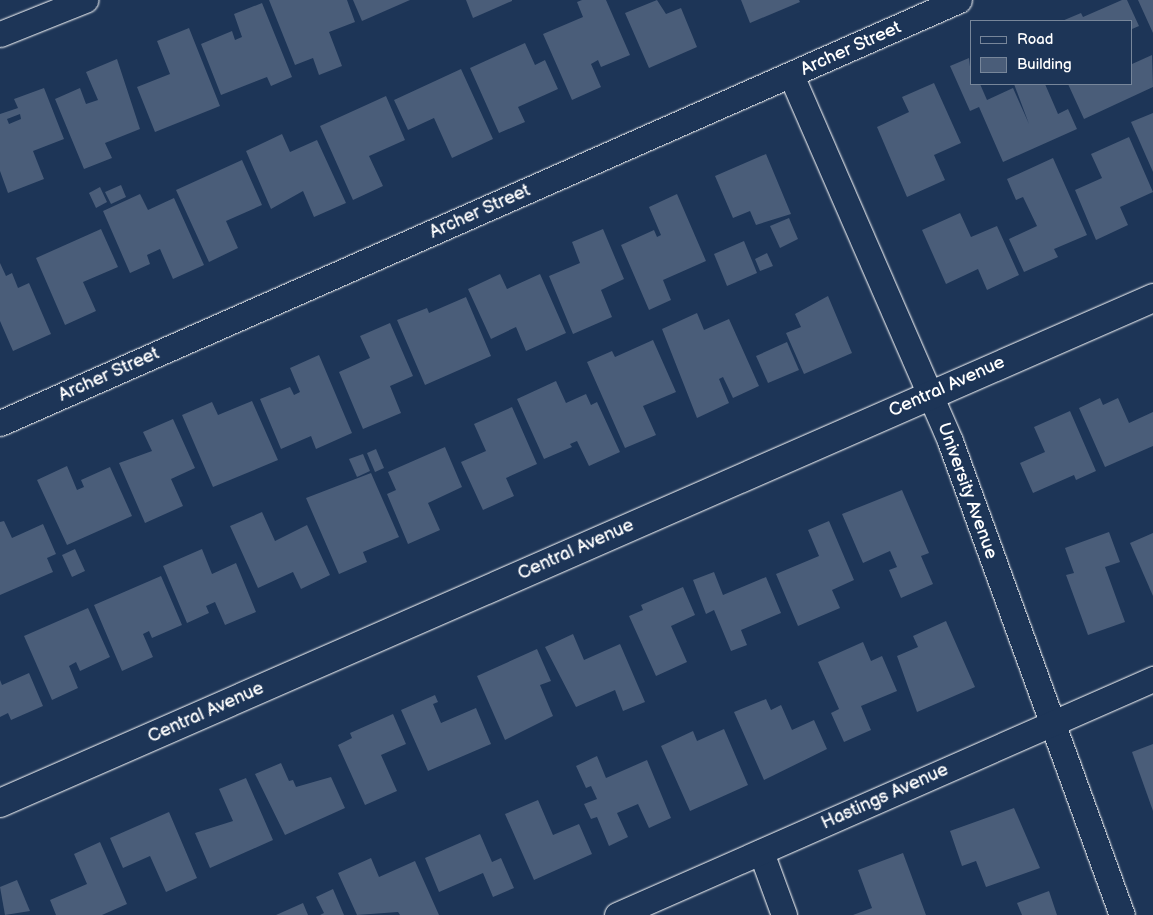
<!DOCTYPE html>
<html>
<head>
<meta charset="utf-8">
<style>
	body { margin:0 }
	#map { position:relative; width:1153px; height:915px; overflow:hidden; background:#1d3557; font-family:"Balsamiq Sans",sans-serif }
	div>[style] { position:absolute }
	.building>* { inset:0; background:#4a5d79 }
	.roads { filter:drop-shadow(0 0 1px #fff) drop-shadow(0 0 1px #fff) }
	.minor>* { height:25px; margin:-12.5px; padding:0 12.5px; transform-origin:12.5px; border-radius:12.5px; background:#1d3557 }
	.tertiary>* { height:28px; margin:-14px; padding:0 14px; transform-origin:14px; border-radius:14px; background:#1d3557 }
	span { translate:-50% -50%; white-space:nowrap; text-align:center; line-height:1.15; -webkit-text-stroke:4px #1d3557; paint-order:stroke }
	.street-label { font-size:18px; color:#fff }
	.legend { position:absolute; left:970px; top:20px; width:162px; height:65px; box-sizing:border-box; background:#1d3557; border:1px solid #77869a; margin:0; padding:6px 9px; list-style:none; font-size:15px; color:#fff }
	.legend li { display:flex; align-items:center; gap:10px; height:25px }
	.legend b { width:25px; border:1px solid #77869a }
</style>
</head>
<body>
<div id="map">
	<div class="building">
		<div style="clip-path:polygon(269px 0,347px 0,355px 22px,329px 32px,342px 66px,319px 75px,313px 58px,295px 65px)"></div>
		<div style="clip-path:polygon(353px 0,410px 0,362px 21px)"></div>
		<div style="clip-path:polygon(466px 0,512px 0,512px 1px,473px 18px)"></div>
		<div style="clip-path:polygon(582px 0,606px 0,630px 55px,601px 67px,598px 60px,591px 64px,601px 87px,572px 100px,543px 34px,583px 17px,577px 2px)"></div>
		<div style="clip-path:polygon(657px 0,666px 14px,681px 8px,697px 47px,649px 68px,625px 13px)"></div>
		<div style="clip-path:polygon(741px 0,799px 0,800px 2px,750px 23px)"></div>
		<div style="clip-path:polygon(1122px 0,1127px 0,1139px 26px,1132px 29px,1132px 21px,1062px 21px,1081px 13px,1083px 17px)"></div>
		<div style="clip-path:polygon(1138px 0,1153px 0,1153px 33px)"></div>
		<div style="clip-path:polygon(262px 3px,292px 77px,271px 86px,267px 77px,221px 95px,201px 44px,232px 31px,235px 40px,242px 37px,234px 14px)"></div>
		<div style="clip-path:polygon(189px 28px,220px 106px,155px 132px,137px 87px,170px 74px,157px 41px)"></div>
		<div style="clip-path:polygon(525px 43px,535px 65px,545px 60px,558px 89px,518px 107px,525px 122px,499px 133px,470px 68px)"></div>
		<div style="clip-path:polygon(1152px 55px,1153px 87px,1084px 119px,1068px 84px,1132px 84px,1132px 64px)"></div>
		<div style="clip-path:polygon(969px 58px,972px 84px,980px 84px,987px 100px,1013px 88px,1029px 124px,1014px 84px,1045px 84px,1058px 114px,1068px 109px,1077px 129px,1003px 162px,979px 107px,970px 111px,950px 66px)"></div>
		<div style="clip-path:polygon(117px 59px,140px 129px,105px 143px,112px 158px,84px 169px,55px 99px,80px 88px,86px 104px,98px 100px,86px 72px)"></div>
		<div style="clip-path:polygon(461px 69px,493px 139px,452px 158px,434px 118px,408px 130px,394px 100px)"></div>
		<div style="clip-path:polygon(934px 83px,961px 143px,934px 155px,945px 180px,907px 197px,877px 127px,909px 112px,902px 97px)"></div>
		<div style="clip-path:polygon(evenodd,44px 88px,64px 139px,33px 151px,44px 179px,8px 193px,0 171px,0 114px,18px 108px,14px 99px,44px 88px,20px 114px,21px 119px,9px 124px,7px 119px,20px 114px)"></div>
		<div style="clip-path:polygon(386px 96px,405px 140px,369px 156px,383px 186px,353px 200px,320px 126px)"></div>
		<div style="clip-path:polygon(1153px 113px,1153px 172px,1131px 122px)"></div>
		<div style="clip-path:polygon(282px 134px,290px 152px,317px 140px,346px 203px,314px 217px,303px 191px,271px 209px,246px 151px)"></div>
		<div style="clip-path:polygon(1129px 137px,1153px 192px,1120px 207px,1128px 225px,1096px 240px,1075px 190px,1102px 178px,1091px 154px)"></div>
		<div style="clip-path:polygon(766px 154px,791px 214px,756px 225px,750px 211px,733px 218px,715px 176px)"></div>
		<div style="clip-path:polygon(1053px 158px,1087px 235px,1054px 249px,1058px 257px,1024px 272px,1009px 239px,1037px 226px,1023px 197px,1016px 200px,1007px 179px)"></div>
		<div style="clip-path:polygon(242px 160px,262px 205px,226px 221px,238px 248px,209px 262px,176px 190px)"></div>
		<div style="clip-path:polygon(121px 185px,126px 197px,111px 204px,105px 192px)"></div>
		<div style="clip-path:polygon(100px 187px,107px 202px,96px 208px,89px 193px)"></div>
		<div style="clip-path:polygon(140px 194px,148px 210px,174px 198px,204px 265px,173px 279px,160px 249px,147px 255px,150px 264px,130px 273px,103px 211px)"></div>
		<div style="clip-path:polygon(677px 194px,706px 261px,663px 280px,671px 300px,649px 310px,621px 245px,654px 230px,657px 237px,661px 235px,649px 207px)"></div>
		<div style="clip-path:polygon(960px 213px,971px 237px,997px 226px,1019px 275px,987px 290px,978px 269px,946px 284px,922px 230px)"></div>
		<div style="clip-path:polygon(789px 218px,798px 239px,780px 248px,770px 226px)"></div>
		<div style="clip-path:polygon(101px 229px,118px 267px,83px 282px,96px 311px,65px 325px,36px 258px)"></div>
		<div style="clip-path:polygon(603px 229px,624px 279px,601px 290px,612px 317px,573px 334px,549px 276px,580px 263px,572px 242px)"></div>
		<div style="clip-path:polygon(744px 241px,757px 273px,727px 286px,714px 254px)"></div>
		<div style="clip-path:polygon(767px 253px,773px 266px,760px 271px,755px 259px)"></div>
		<div style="clip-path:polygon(0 263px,6px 276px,12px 273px,18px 288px,29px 283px,51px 334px,13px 351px,0 321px)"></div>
		<div style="clip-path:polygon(500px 274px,507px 289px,540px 274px,566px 333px,526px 351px,516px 327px,491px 339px,468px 289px)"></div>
		<div style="clip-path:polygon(828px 296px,852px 353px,804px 374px,786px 333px,801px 327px,795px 314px)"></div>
		<div style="clip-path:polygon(466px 297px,491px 356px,425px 385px,397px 320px,427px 308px,429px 313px)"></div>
		<div style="clip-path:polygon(697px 313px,704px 330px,729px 319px,759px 386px,733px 398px,723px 377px,719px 379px,729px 403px,697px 418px,662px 329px)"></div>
		<div style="clip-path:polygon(390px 323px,413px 376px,390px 386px,401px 413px,363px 429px,339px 372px,370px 358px,360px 336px)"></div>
		<div style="clip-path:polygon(653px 340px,676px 392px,643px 406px,656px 435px,625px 448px,587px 362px,612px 351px,615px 357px)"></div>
		<div style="clip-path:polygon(787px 342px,799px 370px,768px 383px,756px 356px)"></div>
		<div style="clip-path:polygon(319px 355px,352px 433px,316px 449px,311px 436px,281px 449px,260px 399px,290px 387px,294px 395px,300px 392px,290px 368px)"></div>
		<div style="clip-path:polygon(556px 381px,566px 403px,586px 394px,591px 405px,597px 402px,620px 452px,589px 466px,577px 441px,570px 444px,572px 447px,544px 459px,517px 399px)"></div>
		<div style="clip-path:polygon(1100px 398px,1103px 405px,1118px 398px,1129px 423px,1153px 412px,1153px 446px,1105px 467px,1079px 408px)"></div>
		<div style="clip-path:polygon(252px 401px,278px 460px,213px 487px,182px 415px,212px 402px,218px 415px)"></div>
		<div style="clip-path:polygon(512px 407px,537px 464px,506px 478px,514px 496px,483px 510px,461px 462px,486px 451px,474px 424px)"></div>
		<div style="clip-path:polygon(1070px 411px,1096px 471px,1076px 480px,1074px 475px,1033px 493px,1020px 463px,1045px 452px,1034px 427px)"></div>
		<div style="clip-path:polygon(173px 419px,195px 468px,171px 479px,183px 506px,145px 523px,119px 463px,152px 451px,143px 432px)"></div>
		<div style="clip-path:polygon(445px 447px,462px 487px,428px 503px,440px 530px,408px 544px,387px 494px,396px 490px,388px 472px)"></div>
		<div style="clip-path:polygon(376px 449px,384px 468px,375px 472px,367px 453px)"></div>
		<div style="clip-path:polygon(363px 454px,370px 471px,357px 477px,349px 459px)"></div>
		<div style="clip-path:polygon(67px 466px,77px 490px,84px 487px,81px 480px,110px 467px,132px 516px,67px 545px,37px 480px)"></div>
		<div style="clip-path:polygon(371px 473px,399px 537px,363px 552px,367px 562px,339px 574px,306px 498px)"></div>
		<div style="clip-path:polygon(902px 490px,929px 553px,921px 556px,933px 584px,901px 598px,889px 570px,897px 567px,890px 551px,863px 563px,842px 514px)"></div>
		<div style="clip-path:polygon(262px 512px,275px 541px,307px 525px,330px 575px,301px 589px,293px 572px,258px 588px,230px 526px)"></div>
		<div style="clip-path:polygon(4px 521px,12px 538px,43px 524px,56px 554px,47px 558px,53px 572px,0 595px,0 522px)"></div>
		<div style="clip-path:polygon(829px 521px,854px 580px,832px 590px,840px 608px,798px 626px,776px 574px,819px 556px,808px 530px)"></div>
		<div style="clip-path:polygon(1109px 532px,1120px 562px,1105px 567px,1125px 622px,1088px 635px,1066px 575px,1074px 573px,1065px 548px)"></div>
		<div style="clip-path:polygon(1153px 533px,1153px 596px,1130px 543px)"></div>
		<div style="clip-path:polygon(75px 549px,85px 571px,72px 577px,62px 555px)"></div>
		<div style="clip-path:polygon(202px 549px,212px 574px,236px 563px,256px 612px,225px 625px,215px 602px,206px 606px,209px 613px,187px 623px,163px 566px)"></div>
		<div style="clip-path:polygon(714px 572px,723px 595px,766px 577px,781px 613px,741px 630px,747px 645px,731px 651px,714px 610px,706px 614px,693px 580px)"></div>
		<div style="clip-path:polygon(161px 576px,182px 625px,152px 638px,149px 631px,143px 634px,153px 657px,122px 671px,94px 605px)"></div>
		<div style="clip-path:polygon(683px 587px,695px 615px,671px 626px,687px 662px,656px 676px,629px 616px,643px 610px,641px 605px)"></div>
		<div style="clip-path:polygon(88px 608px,110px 657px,80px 671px,76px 662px,69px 666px,78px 688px,52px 700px,24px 636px)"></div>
		<div style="clip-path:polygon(946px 621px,975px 687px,917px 712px,897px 656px,918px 647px,913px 636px)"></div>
		<div style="clip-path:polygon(573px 634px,584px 660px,620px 644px,645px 702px,623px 711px,615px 690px,576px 707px,545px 647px)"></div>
		<div style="clip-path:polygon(863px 642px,871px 661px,882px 656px,897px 691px,861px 706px,871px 730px,844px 742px,831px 713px,839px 709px,818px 662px)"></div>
		<div style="clip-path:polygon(537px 649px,551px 681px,540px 685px,553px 716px,505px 740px,477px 676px)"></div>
		<div style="clip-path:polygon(29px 673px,43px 706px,11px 720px,8px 713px,0 717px,0 680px,2px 685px)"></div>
		<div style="clip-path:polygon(435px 695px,438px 702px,433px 704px,441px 723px,476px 708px,491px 744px,428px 771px,401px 710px)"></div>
		<div style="clip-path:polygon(766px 699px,771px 710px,781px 705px,792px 730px,814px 720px,827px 749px,764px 780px,734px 712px)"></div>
		<div style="clip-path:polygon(393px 714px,406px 744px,381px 755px,397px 791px,365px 805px,338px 745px,352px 738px,350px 733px)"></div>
		<div style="clip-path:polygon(724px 729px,748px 785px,690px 811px,661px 746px,693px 731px,697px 741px)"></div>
		<div style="clip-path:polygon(1153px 744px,1153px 811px,1132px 752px)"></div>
		<div style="clip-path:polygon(597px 756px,606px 778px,647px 760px,671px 818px,649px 828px,638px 804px,617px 813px,628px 837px,609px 846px,597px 817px,591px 819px,584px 804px,597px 799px,591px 786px,586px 788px,576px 766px)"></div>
		<div style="clip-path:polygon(281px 763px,289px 781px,293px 780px,296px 787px,331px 777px,345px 808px,285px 835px,255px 774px)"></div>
		<div style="clip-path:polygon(246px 778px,273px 840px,210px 868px,195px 833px,233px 821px,219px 789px)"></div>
		<div style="clip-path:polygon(538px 800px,553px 835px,579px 824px,592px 854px,534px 880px,505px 814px)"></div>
		<div style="clip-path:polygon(1014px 808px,1040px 868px,986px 887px,976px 861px,962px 866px,950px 831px)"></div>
		<div style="clip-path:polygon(169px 812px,197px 878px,166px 892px,150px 856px,123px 868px,110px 838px)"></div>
		<div style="clip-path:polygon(480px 834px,492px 862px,501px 858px,514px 888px,493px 897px,483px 873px,439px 892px,425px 858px)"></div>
		<div style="clip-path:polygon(100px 842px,127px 904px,102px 915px,56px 915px,50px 900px,87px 884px,74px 854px)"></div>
		<div style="clip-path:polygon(903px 853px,926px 915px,853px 915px,872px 908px,858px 870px)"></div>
		<div style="clip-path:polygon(371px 858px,379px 877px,415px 861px,439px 915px,400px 915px,398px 912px,357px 915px,338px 873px)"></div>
		<div style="clip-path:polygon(17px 880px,30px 911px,5px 915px,0 887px)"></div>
		<div style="clip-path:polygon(333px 889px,344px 915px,320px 915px,324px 913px,316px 897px)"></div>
		<div style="clip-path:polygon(1049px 891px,1057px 915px,1022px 915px,1017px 903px)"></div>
		<div style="clip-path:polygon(303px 903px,308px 915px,276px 915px)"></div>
	</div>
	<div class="roads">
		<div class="minor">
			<div style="left:0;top:34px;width:92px;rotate:-21.8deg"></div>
			<div style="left:791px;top:75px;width:399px;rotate:66.5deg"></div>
			<div style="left:950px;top:441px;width:504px;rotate:70.06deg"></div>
			<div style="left:0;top:423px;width:1048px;rotate:-23.8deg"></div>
			<div style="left:761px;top:852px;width:67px;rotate:69.9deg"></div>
			<div style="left:617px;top:915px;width:586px;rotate:-23.76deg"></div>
		</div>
		<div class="tertiary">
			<div style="left:0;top:803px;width:1259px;rotate:-23.65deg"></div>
		</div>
	</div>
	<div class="street-label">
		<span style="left:851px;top:49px;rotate:-24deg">Archer Street</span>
		<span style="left:480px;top:212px;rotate:-24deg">Archer Street</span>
		<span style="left:109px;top:375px;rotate:-24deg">Archer Street</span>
		<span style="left:947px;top:387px;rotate:-24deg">Central Avenue</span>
		<span style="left:967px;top:491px;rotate:70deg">University Avenue</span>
		<span style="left:576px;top:550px;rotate:-24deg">Central Avenue</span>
		<span style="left:206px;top:713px;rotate:-24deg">Central Avenue</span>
		<span style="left:885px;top:797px;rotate:-24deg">Hastings Avenue</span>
	</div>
	<ul class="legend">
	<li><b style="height:6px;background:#1d3557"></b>Road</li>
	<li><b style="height:14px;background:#4a5d79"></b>Building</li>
	</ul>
</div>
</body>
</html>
